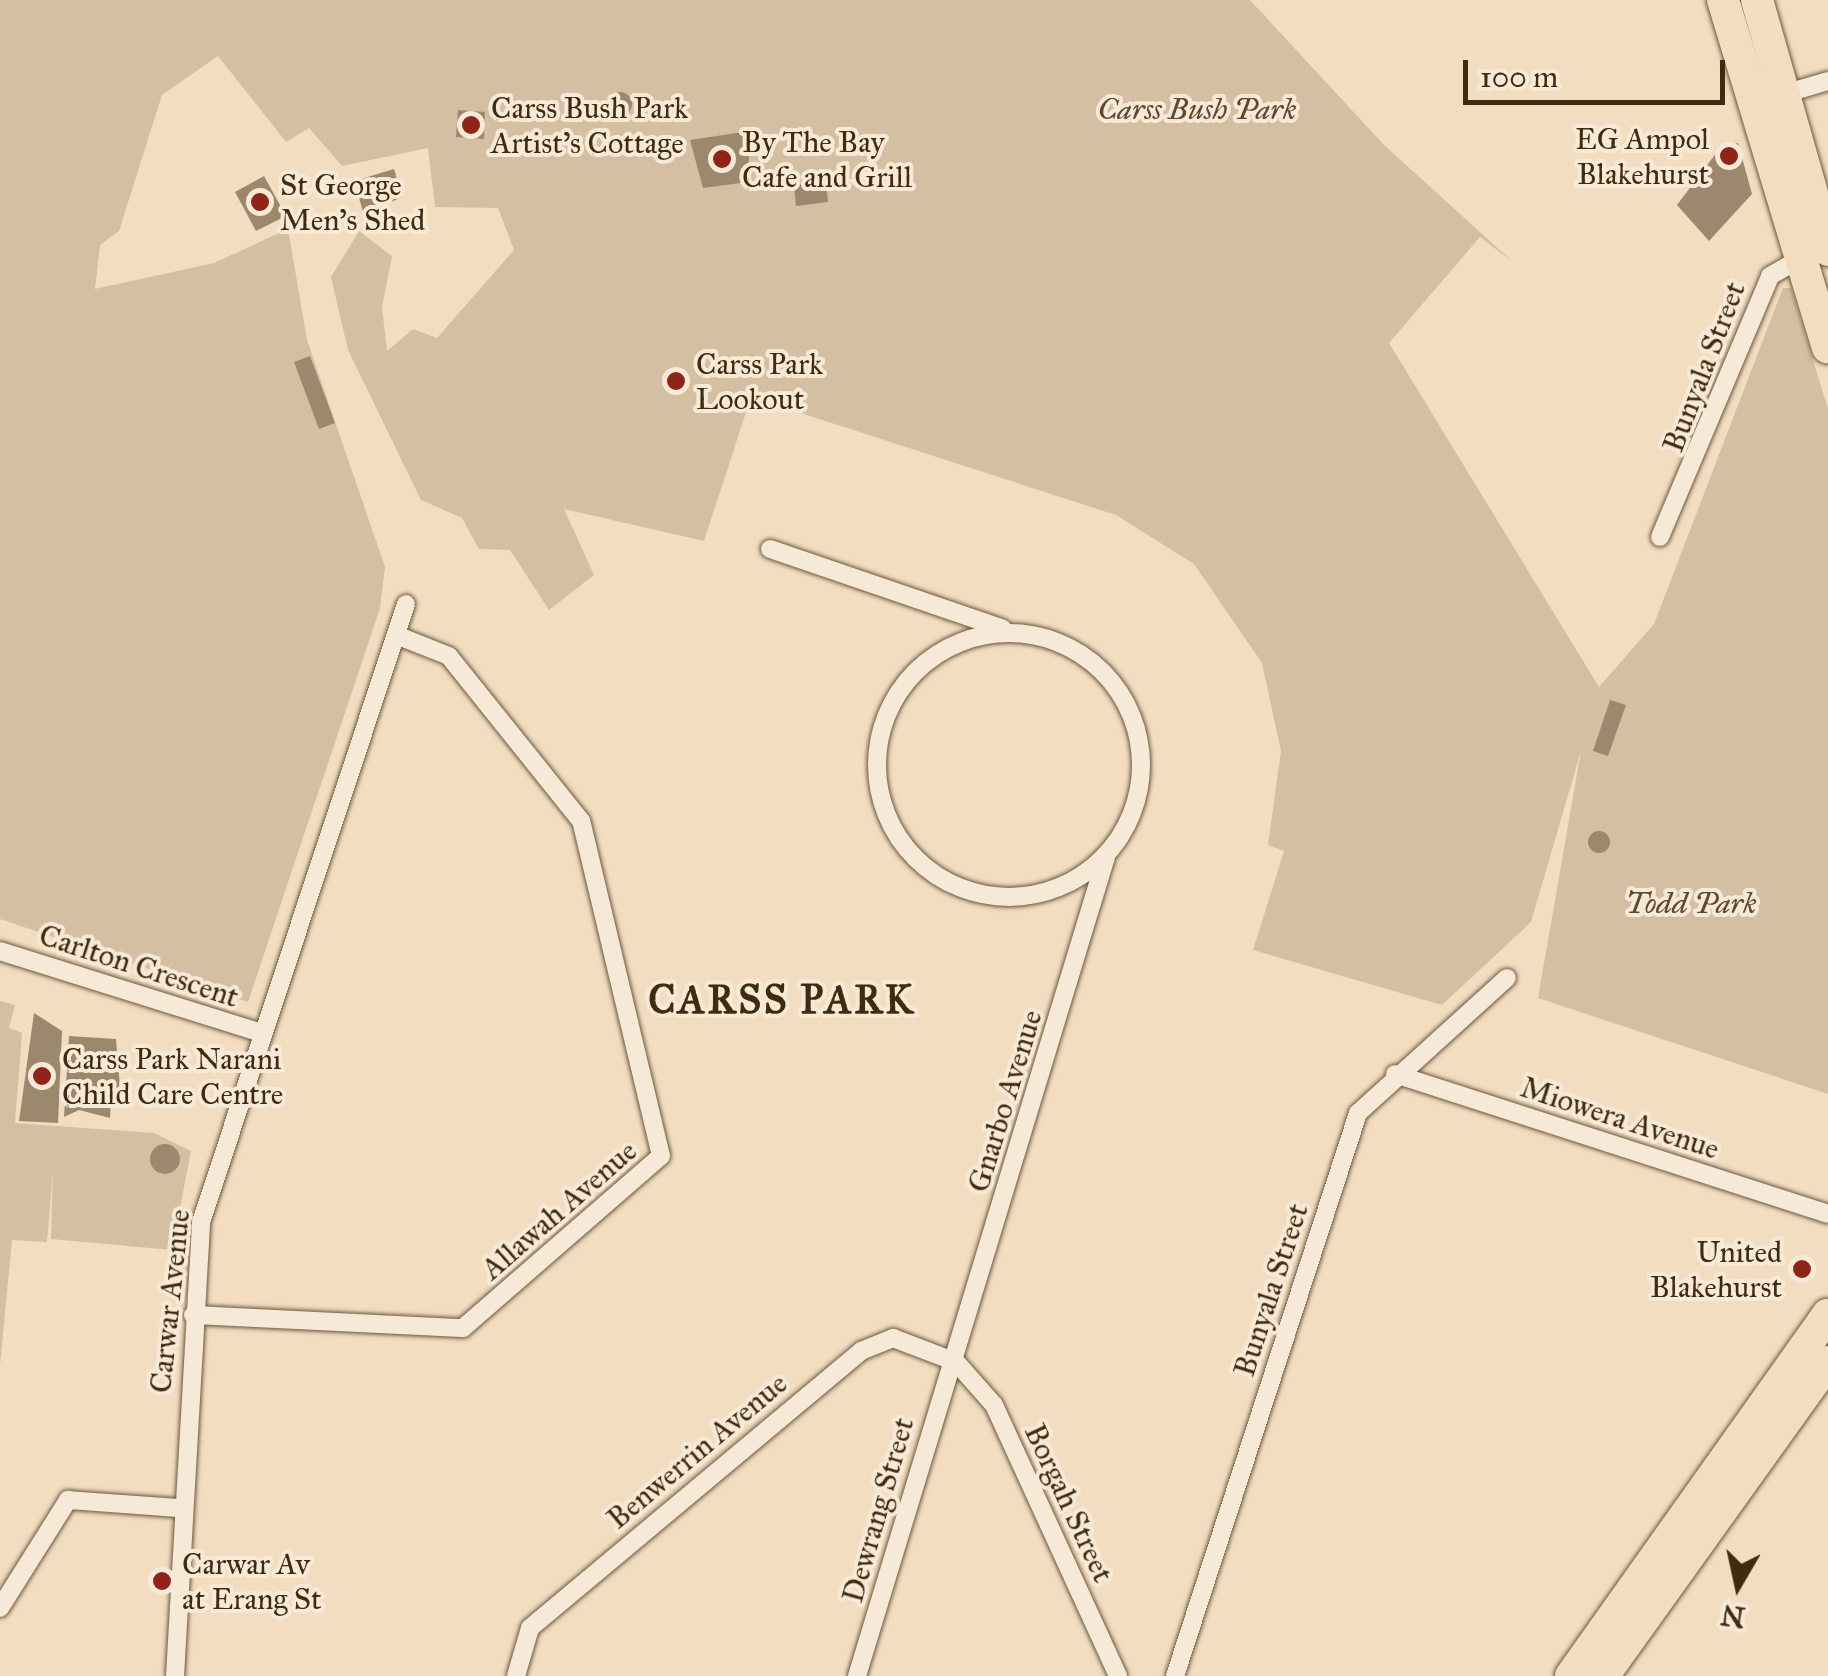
<!DOCTYPE html>
<html>
<head>
<meta charset="utf-8">
<style>
	body { margin:0 }
	#map { position:relative; width:1828px; height:1676px; overflow:hidden; background:#f2ddc1; font-family:"IM FELL Great Primer",serif }
	div>[style] { position:absolute }
	.green>* { inset:0; background:#d4bfa3 }
	.building>* { inset:0; background:#9c886c }
	.round { border-radius:50% }
	.roads { filter:drop-shadow(0 0 2px #6c583c) drop-shadow(0 0 2px #6c583c) }
	.street>* { height:18px; margin:-9px; padding:0 9px; transform-origin:9px; border-radius:9px; background:#f7e9d7 }
	.street>.ring { margin:-9px; padding:0; box-sizing:content-box; background:none; border:18px solid #f7e9d7; border-radius:50% }
	.highway>* { height:32px; margin:-16px; padding:0 16px; transform-origin:16px; border-radius:16px; background:#f2ddc1 }
	.dots>* { width:28px; height:28px; translate:-50% -50%; box-sizing:border-box; border:5px solid #f7e9d7; border-radius:50% }
	span { translate:-50% -50%; white-space:nowrap; text-align:center; line-height:1.15; -webkit-text-stroke:8px #f7e9d7; paint-order:stroke }
	.poi-label { font-size:30px; color:#3f2c0f }
	.left { translate:0 -50%; text-align:left }
	.right { translate:-100% -50%; text-align:right }
	.park-label { font-size:30px; color:#5d492d; font-style:italic }
	.street-label { font-size:30px; color:#3f2c0f }
	.district-label { font-size:40px; color:#3f2c0f; font-weight:700; letter-spacing:2.5px }
	.north { position:absolute; left:1688px; top:1536px; width:100px; height:100px; -webkit-text-stroke:8px #f7e9d7; paint-order:stroke; rotate:189deg; font-size:28px; font-weight:700; line-height:40px; text-align:center; color:#3f2c0f }
	.north::after { content:''; display:block; margin:auto; width:35px; height:45px; background:#3f2c0f; clip-path:polygon(50% 0,100% 100%,50% 72%,0 100%) }
	.scale { position:absolute; left:1463px; top:60px; width:262px; height:45px; box-sizing:border-box; border:5px solid #3f2c0f; border-top:0; padding-left:12px; font-size:30px; line-height:35px; white-space:nowrap; color:#3f2c0f; -webkit-text-stroke:8px #f7e9d7; paint-order:stroke }
</style>
</head>
<body>
<div id="map">
	<div class="green">
		<div style="clip-path:polygon(0 0,1250px 0,1384px 145px,1513px 262px,1480px 237px,1389px 343px,1599px 687px,1654px 624px,1783px 288px,1791px 288px,1828px 409px,1828px 1094px,1538px 998px,1581px 751px,1531px 922px,1442px 1005px,1253px 950px,1284px 851px,1268px 845px,1281px 751px,1262px 663px,1194px 564px,1116px 515px,751px 397px,704px 541px,564px 509px,594px 575px,549px 610px,510px 550px,479px 549px,462px 518px,421px 500px,348px 350px,331px 277px,359px 231px,392px 256px,382px 307px,387px 351px,413px 329px,437px 338px,514px 250px,498px 208px,435px 207px,428px 148px,342px 166px,309px 128px,286px 142px,218px 56px,162px 95px,119px 231px,100px 245px,95px 289px,214px 263px,288px 229px,307px 340px,385px 567px,380px 608px,248px 1002px,0 919px)"></div>
		<div style="clip-path:polygon(0 1001px,15px 1005px,9px 1028px,22px 1033px,15px 1123px,154px 1133px,191px 1151px,172px 1250px,51px 1239px,53px 1171px,47px 1242px,12px 1240px,0 1365px)"></div>
	</div>
	<div class="building">
		<div class="round" style="left:608px;top:92px;width:24px;height:24px"></div>
		<div style="clip-path:polygon(458px 110px,485px 112px,484px 139px,456px 137px)"></div>
		<div style="clip-path:polygon(750px 131px,748px 182px,703px 188px,690px 140px)"></div>
		<div style="clip-path:polygon(1738px 143px,1752px 194px,1709px 241px,1677px 205px,1720px 148px)"></div>
		<div style="clip-path:polygon(394px 169px,402px 197px,364px 215px,354px 181px)"></div>
		<div style="clip-path:polygon(264px 176px,286px 216px,256px 231px,235px 192px)"></div>
		<div style="clip-path:polygon(826px 182px,828px 202px,796px 206px,794px 185px)"></div>
		<div style="clip-path:polygon(310px 356px,335px 423px,319px 429px,294px 362px)"></div>
		<div style="clip-path:polygon(1610px 700px,1626px 705px,1608px 756px,1593px 751px)"></div>
		<div class="round" style="left:1588px;top:831px;width:22px;height:22px"></div>
		<div style="clip-path:polygon(34px 1013px,62px 1031px,58px 1123px,19px 1121px)"></div>
		<div style="clip-path:polygon(69px 1036px,116px 1039px,121px 1099px,111px 1099px,110px 1118px,79px 1110px,64px 1117px)"></div>
		<div class="round" style="left:150px;top:1144px;width:30px;height:30px"></div>
	</div>
	<div class="roads">
		<div class="street">
			<div style="left:1787px;top:93px;width:43px;rotate:-16.3deg"></div>
			<div style="left:1660px;top:537px;width:283px;rotate:-67.1deg"></div>
			<div style="left:1770px;top:276px;width:39px;rotate:-30deg"></div>
			<div style="left:770px;top:549px;width:246px;rotate:18.9deg"></div>
			<div class="ring" style="left:877px;top:633px;width:246px;height:246px"></div>
			<div style="left:0;top:951px;width:274px;rotate:17.4deg"></div>
			<div style="left:1395px;top:1074px;width:455px;rotate:17.9deg"></div>
			<div style="left:193px;top:1315px;width:270px;rotate:2.8deg"></div>
			<div style="left:463px;top:1328px;width:262px;rotate:-41deg"></div>
			<div style="left:661px;top:1156px;width:344px;rotate:-103.4deg"></div>
			<div style="left:581px;top:821px;width:211px;rotate:-128.7deg"></div>
			<div style="left:449px;top:656px;width:52px;rotate:-158.4deg"></div>
			<div style="left:0;top:1608px;width:128px;rotate:-57.8deg"></div>
			<div style="left:68px;top:1500px;width:112px;rotate:4.1deg"></div>
			<div style="left:175px;top:1676px;width:455px;rotate:-86.7deg"></div>
			<div style="left:201px;top:1222px;width:651px;rotate:-71.65deg"></div>
			<div style="left:516px;top:1676px;width:50px;rotate:-73.7deg"></div>
			<div style="left:530px;top:1628px;width:432px;rotate:-39.9deg"></div>
			<div style="left:861px;top:1351px;width:35px;rotate:-22deg"></div>
			<div style="left:893px;top:1338px;width:67px;rotate:20.9deg"></div>
			<div style="left:956px;top:1362px;width:57px;rotate:48.5deg"></div>
			<div style="left:994px;top:1405px;width:298px;rotate:65.4deg"></div>
			<div style="left:857px;top:1676px;width:856px;rotate:-73.09deg"></div>
			<div style="left:1175px;top:1676px;width:592px;rotate:-71.99deg"></div>
			<div style="left:1358px;top:1113px;width:201px;rotate:-42.2deg"></div>
		</div>
		<div class="highway">
			<div style="left:1723px;top:0;width:363px;rotate:73.2deg"></div>
			<div style="left:1757px;top:0;width:260px;rotate:74.1deg"></div>
			<div style="left:1571px;top:1676px;width:443px;rotate:-54.6deg"></div>
			<div style="left:1603px;top:1676px;width:386px;rotate:-54.4deg"></div>
		</div>
	</div>
	<div class="dots">
		<div style="left:471px;top:125px;background:#8f2418"></div>
		<div style="left:1729px;top:156px;background:#8f2418"></div>
		<div style="left:722px;top:159px;background:#8f2418"></div>
		<div style="left:260px;top:202px;background:#8f2418"></div>
		<div style="left:676px;top:381px;background:#8f2418"></div>
		<div style="left:42px;top:1076px;background:#8f2418"></div>
		<div style="left:1802px;top:1269px;background:#8f2418"></div>
		<div style="left:162px;top:1581px;background:#8f2418"></div>
	</div>
	<div class="poi-label">
		<span class="left" style="left:491px;top:125px">Carss Bush Park<br>Artist's Cottage</span>
		<span class="right" style="left:1709px;top:156px">EG Ampol<br>Blakehurst</span>
		<span class="left" style="left:742px;top:159px">By The Bay<br>Cafe and Grill</span>
		<span class="left" style="left:280px;top:202px">St George<br>Men's Shed</span>
		<span class="left" style="left:696px;top:381px">Carss Park<br>Lookout</span>
		<span class="left" style="left:62px;top:1076px">Carss Park Narani<br>Child Care Centre</span>
		<span class="right" style="left:1782px;top:1269px">United<br>Blakehurst</span>
		<span class="left" style="left:182px;top:1581px">Carwar Av<br>at Erang St</span>
	</div>
	<div class="park-label">
		<span style="left:1197px;top:109px">Carss Bush Park</span>
		<span style="left:1691px;top:903px">Todd Park</span>
	</div>
	<div class="street-label">
		<span style="left:1704px;top:367px;rotate:-69deg">Bunyala Street</span>
		<span style="left:139px;top:966px;rotate:18deg">Carlton Crescent</span>
		<span style="left:1005px;top:1101px;rotate:-73deg">Gnarbo Avenue</span>
		<span style="left:1620px;top:1118px;rotate:18deg">Miowera Avenue</span>
		<span style="left:559px;top:1210px;rotate:-41deg">Allawah Avenue</span>
		<span style="left:1271px;top:1290px;rotate:-72deg">Bunyala Street</span>
		<span style="left:170px;top:1301px;rotate:-84deg">Carwar Avenue</span>
		<span style="left:697px;top:1451px;rotate:-40deg">Benwerrin Avenue</span>
		<span style="left:1069px;top:1503px;rotate:65deg">Borgah Street</span>
		<span style="left:878px;top:1510px;rotate:-74deg">Dewrang Street</span>
	</div>
	<div class="district-label">
		<span style="left:782px;top:1000px">CARSS PARK</span>
	</div>
	<div class="north">N</div>
	<div class="scale">100 m</div>
</div>
</body>
</html>
